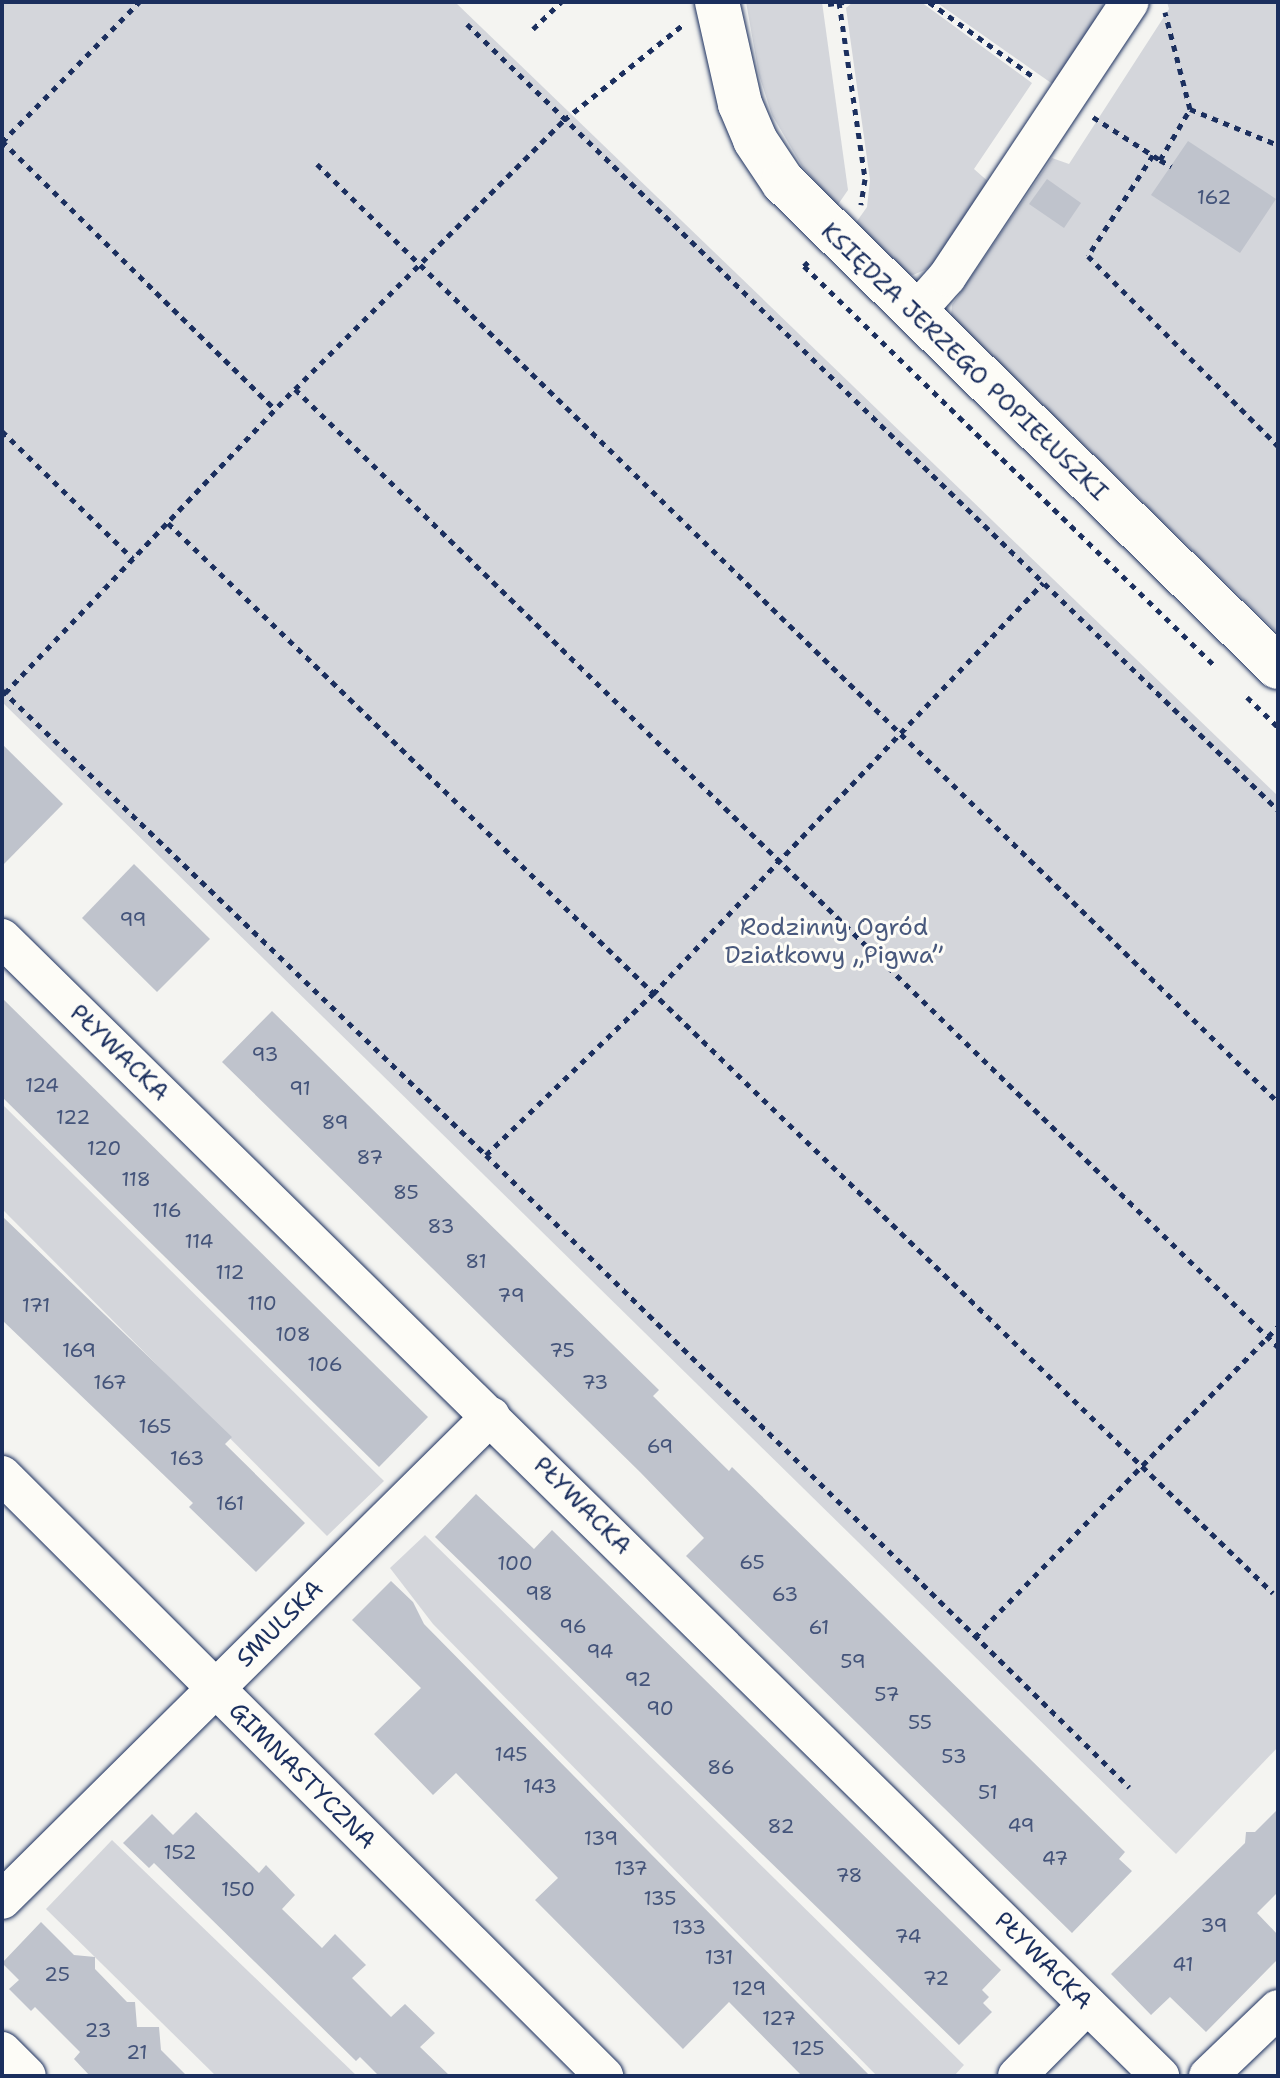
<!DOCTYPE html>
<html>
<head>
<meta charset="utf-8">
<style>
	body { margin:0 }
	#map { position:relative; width:1280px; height:2078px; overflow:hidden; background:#f4f4f1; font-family:"Shantell Sans",sans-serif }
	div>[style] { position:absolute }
	.green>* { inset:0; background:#d4d6db }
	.building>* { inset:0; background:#bfc3cc }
	.path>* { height:5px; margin-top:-2.5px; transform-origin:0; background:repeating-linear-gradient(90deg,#1b2f5e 0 6px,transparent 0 12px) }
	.roads { filter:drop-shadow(0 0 2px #1b2f5e) drop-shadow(0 0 2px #1b2f5e) }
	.minor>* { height:38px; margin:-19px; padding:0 19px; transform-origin:19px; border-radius:19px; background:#fdfcf7 }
	.tertiary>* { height:44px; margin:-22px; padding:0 22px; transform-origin:22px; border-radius:22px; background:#fdfcf7 }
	span { translate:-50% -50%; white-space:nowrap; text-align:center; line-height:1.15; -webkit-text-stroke:6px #fdfcf7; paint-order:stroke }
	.number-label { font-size:20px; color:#44547a }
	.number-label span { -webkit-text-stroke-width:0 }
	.street-label { font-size:24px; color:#1b2f5e }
	.park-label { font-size:24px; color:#49597d }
	.frame { position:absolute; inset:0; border:4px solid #1b2f5e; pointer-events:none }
</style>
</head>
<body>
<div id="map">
	<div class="green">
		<div style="clip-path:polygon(2px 2px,455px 2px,1278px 796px,1278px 1747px,1176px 1854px,2px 702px)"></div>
		<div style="clip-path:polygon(746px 2px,822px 2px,848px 190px,837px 206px,802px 166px,772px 115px,759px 75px)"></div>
		<div style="clip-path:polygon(853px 2px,921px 2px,1032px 83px,974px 169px,991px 184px,961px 235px,927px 269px,913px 275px,900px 272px,855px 224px,867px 207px,870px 180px,846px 8px)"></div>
		<div style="clip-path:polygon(936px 2px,1104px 2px,1100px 17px,1054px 85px)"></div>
		<div style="clip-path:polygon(1167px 2px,1278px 2px,1278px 633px,951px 316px,952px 305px,1052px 158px,1069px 164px,1169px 9px)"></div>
		<div style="clip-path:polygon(2px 1104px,384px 1481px,327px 1536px,2px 1209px)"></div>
		<div style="clip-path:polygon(425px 1535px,964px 2065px,954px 2076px,877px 2076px,433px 1624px,390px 1568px)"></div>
		<div style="clip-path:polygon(112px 1840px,357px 2076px,216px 2076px,46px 1909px)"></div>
	</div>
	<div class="building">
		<div style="clip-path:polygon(1188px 141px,1276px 199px,1240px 253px,1151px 195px)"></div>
		<div style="clip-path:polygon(1047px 179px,1081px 203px,1064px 228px,1029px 204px)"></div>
		<div style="clip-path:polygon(2px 744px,63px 804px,2px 866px)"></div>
		<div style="clip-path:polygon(134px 864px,210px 939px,157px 992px,82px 918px)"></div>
		<div style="clip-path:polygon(2px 998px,428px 1417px,379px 1467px,2px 1097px)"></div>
		<div style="clip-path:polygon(272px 1011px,659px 1390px,653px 1396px,729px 1471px,732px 1467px,1125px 1852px,1119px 1859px,1132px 1871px,1072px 1933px,686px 1556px,704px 1538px,640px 1472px,222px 1062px)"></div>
		<div style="clip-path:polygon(2px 1216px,232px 1437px,225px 1444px,305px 1523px,256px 1572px,189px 1507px,193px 1503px,2px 1320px)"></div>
		<div style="clip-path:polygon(476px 1494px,534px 1549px,552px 1530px,1001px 1970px,982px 1990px,989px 1997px,983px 2003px,992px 2012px,959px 2045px,435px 1537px)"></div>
		<div style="clip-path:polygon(391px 1581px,413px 1602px,424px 1624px,870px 2076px,802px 2076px,729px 2002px,683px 2049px,535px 1900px,558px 1878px,456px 1773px,433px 1795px,374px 1734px,421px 1688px,352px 1620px)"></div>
		<div style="clip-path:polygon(1278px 1809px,1278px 1892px,1257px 1913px,1278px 1935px,1278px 1959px,1206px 2032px,1170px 1997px,1151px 2015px,1111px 1974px,1245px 1843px,1246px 1832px,1255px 1832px)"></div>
		<div style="clip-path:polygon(196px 1812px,259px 1873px,266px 1865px,295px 1895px,282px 1909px,322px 1948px,335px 1934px,366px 1965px,352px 1978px,391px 2017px,405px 2004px,435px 2033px,420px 2047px,450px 2076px,379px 2076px,360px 2057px,356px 2061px,154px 1863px,149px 1868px,123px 1843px,152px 1814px,173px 1835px)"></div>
		<div style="clip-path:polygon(41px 1922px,74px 1955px,95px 1957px,95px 1969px,127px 2002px,135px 2002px,137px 2027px,159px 2027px,161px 2050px,187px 2076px,90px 2076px,74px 2059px,80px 2052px,35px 2007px,31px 2011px,9px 1989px,19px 1980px,2px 1963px)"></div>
	</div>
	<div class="path">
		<div style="left:839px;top:2px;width:179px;rotate:81.6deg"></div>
		<div style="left:865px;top:179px;width:26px;rotate:99deg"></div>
		<div style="left:929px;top:2px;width:130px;rotate:35.6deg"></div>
		<div style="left:828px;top:4px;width:16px;rotate:-7deg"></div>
		<div style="left:467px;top:24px;width:1129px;rotate:44.1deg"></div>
		<div style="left:533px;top:29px;width:39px;rotate:-44deg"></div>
		<div style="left:1190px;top:109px;width:95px;rotate:22.2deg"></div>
		<div style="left:1093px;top:117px;width:80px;rotate:32.7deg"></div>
		<div style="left:1160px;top:160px;width:59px;rotate:-59.5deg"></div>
		<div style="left:1190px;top:109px;width:100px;rotate:-104.5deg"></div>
		<div style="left:2px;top:141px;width:384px;rotate:44.5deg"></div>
		<div style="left:2px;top:142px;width:196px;rotate:-45.6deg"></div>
		<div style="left:1153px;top:155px;width:120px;rotate:122.8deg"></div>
		<div style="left:1088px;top:256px;width:269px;rotate:45deg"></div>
		<div style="left:1160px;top:160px;width:13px;rotate:29deg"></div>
		<div style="left:317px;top:164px;width:1343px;rotate:44.31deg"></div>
		<div style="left:808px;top:262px;width:6px;rotate:135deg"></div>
		<div style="left:804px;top:266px;width:572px;rotate:44.22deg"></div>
		<div style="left:295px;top:389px;width:1373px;rotate:44.26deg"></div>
		<div style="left:2px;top:431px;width:183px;rotate:44.3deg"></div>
		<div style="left:168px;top:523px;width:1538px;rotate:44.08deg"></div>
		<div style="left:2px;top:690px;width:671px;rotate:43.85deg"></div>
		<div style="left:486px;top:1155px;width:902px;rotate:44.51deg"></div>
		<div style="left:5px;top:693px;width:420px;rotate:-46.4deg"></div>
		<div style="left:295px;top:389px;width:380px;rotate:-45deg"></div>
		<div style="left:564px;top:120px;width:154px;rotate:-38.7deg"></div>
		<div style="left:1247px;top:697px;width:43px;rotate:44.1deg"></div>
		<div style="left:486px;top:1155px;width:232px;rotate:-44deg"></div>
		<div style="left:653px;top:994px;width:567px;rotate:-46.5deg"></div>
		<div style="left:975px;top:1637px;width:433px;rotate:-45.7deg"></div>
	</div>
	<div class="roads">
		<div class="minor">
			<div style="left:915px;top:313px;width:48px;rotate:-48.4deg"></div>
			<div style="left:947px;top:277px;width:330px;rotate:-56.4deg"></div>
			<div style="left:2px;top:938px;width:1624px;rotate:44.5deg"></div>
			<div style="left:2px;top:1475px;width:851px;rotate:44.95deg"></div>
			<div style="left:2px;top:1900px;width:688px;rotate:-44.71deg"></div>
			<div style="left:2px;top:2051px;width:35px;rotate:45deg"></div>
			<div style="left:1017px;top:2076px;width:100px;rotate:-45.4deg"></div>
			<div style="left:1208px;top:2076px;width:97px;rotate:-43.7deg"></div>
		</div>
		<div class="tertiary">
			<div style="left:717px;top:2px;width:105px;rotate:77.3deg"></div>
			<div style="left:740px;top:104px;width:39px;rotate:67deg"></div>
			<div style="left:755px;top:140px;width:50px;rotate:56.3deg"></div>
			<div style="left:783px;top:182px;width:693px;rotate:44.42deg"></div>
		</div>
	</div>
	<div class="number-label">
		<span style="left:1214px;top:197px">162</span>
		<span style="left:133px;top:919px">99</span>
		<span style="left:265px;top:1054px">93</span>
		<span style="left:42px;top:1085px">124</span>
		<span style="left:300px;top:1088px">91</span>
		<span style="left:73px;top:1117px">122</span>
		<span style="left:335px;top:1122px">89</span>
		<span style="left:104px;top:1148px">120</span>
		<span style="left:370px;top:1157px">87</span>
		<span style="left:136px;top:1179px">118</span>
		<span style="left:406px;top:1192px">85</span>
		<span style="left:167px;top:1210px">116</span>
		<span style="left:441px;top:1226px">83</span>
		<span style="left:199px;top:1241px">114</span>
		<span style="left:476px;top:1261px">81</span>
		<span style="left:230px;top:1272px">112</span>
		<span style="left:511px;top:1295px">79</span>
		<span style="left:262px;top:1303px">110</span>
		<span style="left:36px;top:1305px">171</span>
		<span style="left:293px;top:1334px">108</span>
		<span style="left:79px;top:1350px">169</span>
		<span style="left:562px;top:1350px">75</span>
		<span style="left:325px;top:1364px">106</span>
		<span style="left:110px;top:1382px">167</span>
		<span style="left:595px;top:1382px">73</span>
		<span style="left:155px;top:1426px">165</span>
		<span style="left:660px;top:1446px">69</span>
		<span style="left:187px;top:1458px">163</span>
		<span style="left:230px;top:1503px">161</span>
		<span style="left:752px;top:1562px">65</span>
		<span style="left:515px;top:1563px">100</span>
		<span style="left:539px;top:1593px">98</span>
		<span style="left:785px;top:1594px">63</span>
		<span style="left:573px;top:1626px">96</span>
		<span style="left:819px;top:1627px">61</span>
		<span style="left:600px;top:1651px">94</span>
		<span style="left:853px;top:1661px">59</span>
		<span style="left:638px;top:1679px">92</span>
		<span style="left:887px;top:1694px">57</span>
		<span style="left:660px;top:1708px">90</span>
		<span style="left:920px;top:1722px">55</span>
		<span style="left:511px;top:1754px">145</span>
		<span style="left:954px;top:1756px">53</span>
		<span style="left:721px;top:1767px">86</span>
		<span style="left:540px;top:1786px">143</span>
		<span style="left:988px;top:1792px">51</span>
		<span style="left:1021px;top:1825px">49</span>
		<span style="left:781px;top:1826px">82</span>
		<span style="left:601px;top:1838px">139</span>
		<span style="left:180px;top:1852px">152</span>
		<span style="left:1055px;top:1858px">47</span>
		<span style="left:631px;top:1868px">137</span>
		<span style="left:849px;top:1875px">78</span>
		<span style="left:238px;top:1889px">150</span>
		<span style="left:660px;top:1898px">135</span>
		<span style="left:1214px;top:1925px">39</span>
		<span style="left:689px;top:1927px">133</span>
		<span style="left:908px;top:1936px">74</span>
		<span style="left:719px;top:1957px">131</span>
		<span style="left:1183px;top:1964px">41</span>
		<span style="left:57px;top:1974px">25</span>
		<span style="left:936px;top:1978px">72</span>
		<span style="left:749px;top:1988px">129</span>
		<span style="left:779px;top:2018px">127</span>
		<span style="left:98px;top:2030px">23</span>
		<span style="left:808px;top:2048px">125</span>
		<span style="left:137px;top:2052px">21</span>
	</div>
	<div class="street-label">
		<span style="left:964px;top:362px;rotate:44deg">KSIĘDZA JERZEGO POPIEŁUSZKI</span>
		<span style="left:119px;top:1053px;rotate:44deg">PŁYWACKA</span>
		<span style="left:582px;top:1506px;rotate:45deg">PŁYWACKA</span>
		<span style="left:280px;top:1624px;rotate:-45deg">SMULSKA</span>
		<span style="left:302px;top:1776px;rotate:45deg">GIMNASTYCZNA</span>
		<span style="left:1043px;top:1961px;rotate:45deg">PŁYWACKA</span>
	</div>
	<div class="park-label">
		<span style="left:834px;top:942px">Rodzinny Ogród<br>Działkowy „Pigwa”</span>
	</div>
	<div class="frame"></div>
</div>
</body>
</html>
